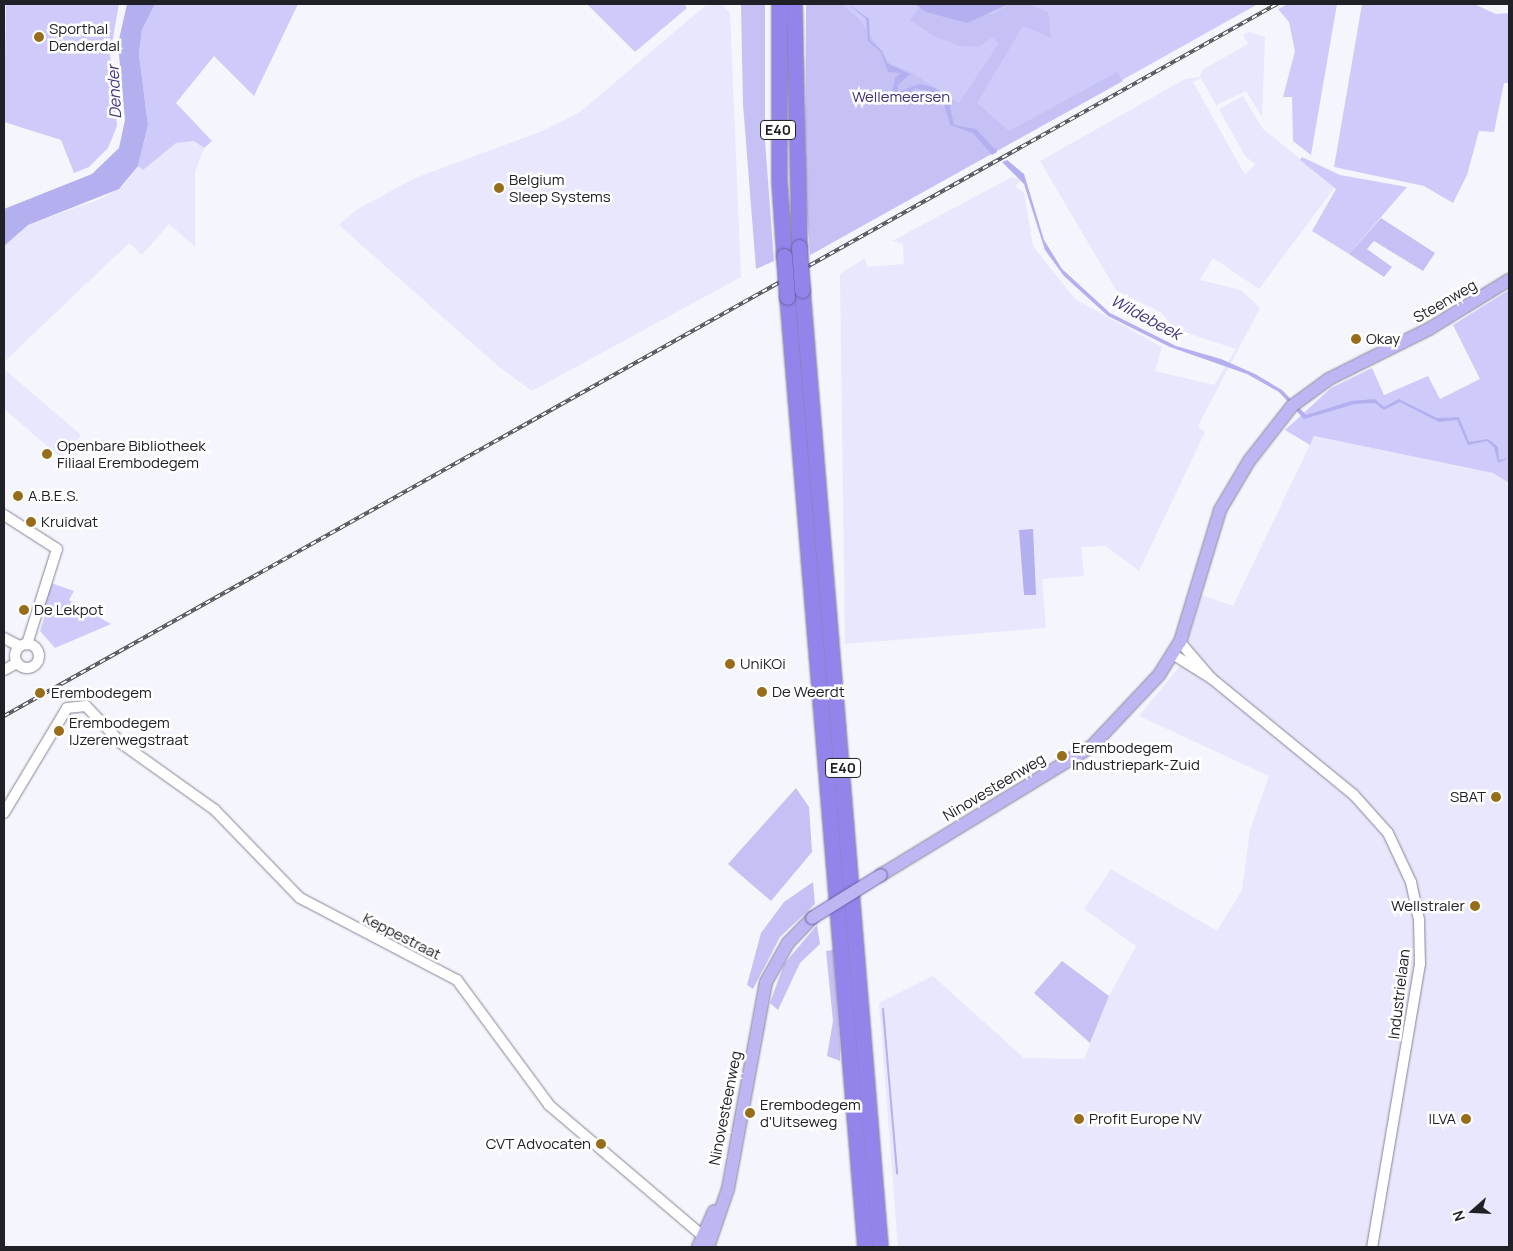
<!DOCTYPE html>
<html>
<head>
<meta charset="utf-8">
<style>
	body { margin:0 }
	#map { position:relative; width:1513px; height:1251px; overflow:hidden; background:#f5f5fd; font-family:Manrope,sans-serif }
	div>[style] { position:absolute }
	.built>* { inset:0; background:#e8e7fd }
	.green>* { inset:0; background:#cecbfb }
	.forest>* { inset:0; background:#c5c1f5 }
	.water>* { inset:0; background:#b4afef }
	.stream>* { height:2px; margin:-1px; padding:0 1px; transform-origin:1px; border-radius:1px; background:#b4afef }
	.roads { filter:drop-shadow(0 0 1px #858495) drop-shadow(0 0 1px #858495) }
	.minor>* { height:10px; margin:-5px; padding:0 5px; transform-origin:5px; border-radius:5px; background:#fff }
	.minor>.ring { margin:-5px; padding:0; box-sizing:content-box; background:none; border:10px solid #fff; border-radius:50% }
	.major>* { height:12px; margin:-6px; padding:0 6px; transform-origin:6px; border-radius:6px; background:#beb5f3 }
	.highway>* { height:15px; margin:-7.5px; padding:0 7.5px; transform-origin:7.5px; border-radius:7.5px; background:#9284eb }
	.rail>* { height:4px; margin-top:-2px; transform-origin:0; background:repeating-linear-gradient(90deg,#fff 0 5.5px,#505057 0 11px); box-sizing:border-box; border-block:1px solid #505057 }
	.bridges { filter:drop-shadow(0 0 1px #6a61a6) drop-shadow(0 0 1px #6a61a6) }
	.major-bridge>* { height:12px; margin:-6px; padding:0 6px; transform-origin:6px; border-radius:6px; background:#beb5f3 }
	.highway-bridge>* { height:15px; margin:-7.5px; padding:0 7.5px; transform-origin:7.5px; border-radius:7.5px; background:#9284eb }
	.dots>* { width:14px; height:14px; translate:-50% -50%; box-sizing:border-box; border:2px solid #fff; border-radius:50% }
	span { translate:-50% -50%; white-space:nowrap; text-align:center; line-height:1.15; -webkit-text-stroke:5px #fff; paint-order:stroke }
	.shield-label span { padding:1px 4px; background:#fff; border:1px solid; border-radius:4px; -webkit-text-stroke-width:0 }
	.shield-label { font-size:14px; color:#202027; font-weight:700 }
	.poi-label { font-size:15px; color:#202027 }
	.left { translate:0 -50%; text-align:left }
	.right { translate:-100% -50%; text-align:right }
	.park-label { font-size:15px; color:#3e307a }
	.street-label { font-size:15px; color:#202027 }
	.water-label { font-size:16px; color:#40327c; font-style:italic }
	.frame { position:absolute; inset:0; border:5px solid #202027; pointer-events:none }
	.north { position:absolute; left:1448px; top:1186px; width:50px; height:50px; -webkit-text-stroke:4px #fff; paint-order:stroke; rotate:251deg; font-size:14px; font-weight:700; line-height:20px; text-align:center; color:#202027 }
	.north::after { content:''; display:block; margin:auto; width:18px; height:22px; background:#202027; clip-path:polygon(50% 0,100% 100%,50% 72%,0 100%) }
</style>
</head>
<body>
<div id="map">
	<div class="built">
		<div style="clip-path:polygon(722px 4px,730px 13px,741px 277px,532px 391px,499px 367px,339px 225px,356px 210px,415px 178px,545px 130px,580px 112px,705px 6px)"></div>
		<div style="clip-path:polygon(1250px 32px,1265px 37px,1262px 117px,1246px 91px,1216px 105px,1201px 78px,1193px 82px,1245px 175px,1255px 164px,1245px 156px,1219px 109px,1243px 96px,1262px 128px,1335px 187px,1259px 289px,1213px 258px,1200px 280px,1241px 290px,1260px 308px,1198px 426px,1205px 432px,1139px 571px,1106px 546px,1081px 547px,1084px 576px,1042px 579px,1046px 628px,845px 644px,840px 274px,865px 258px,868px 267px,904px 264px,903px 244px,892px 241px,1012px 177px,1020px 180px,1016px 187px,1024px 193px,1033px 246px,1075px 299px,1162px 347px,1155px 371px,1214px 385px,1236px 349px,1175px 329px,1162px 313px,1116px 290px,1040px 161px,1185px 79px,1200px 77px,1202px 70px,1248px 44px,1243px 35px)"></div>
		<div style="clip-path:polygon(194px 141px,204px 148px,195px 172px,195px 247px,169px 224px,142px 255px,129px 243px,4px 362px,4px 246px,25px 226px,100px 199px,123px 186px,138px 166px,143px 169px,176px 143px)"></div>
		<div style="clip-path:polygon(4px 369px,81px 435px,61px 458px,4px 409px)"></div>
		<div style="clip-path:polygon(1314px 436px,1493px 473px,1509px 483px,1509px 1247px,898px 1247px,879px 1003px,933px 976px,1024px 1058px,1084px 1059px,1109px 996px,1136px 946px,1084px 909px,1111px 869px,1217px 931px,1242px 890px,1250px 830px,1269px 776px,1139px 716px,1180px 666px,1202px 595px,1233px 606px)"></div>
	</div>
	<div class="green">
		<div style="clip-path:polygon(6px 4px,119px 4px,110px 55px,117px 126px,108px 148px,89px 167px,74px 173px,61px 140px,4px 122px)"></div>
		<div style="clip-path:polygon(155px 4px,298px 4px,254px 96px,214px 56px,176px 103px,212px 141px,204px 148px,194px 141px,176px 143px,143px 170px,138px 166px,148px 125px,139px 54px,142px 30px)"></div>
		<div style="clip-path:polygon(587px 4px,684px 4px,687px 8px,635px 52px)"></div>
		<div style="clip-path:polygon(806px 4px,1258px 4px,810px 255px)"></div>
		<div style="clip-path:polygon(1288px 4px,1337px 4px,1311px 155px,1293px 141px,1292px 97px,1283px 97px,1295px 51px,1289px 22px,1278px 9px)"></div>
		<div style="clip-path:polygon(1362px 4px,1474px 4px,1496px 14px,1509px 13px,1509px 83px,1504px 83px,1494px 132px,1479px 131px,1467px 175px,1453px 203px,1424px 186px,1334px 167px)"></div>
		<div style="clip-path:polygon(1302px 157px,1340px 175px,1407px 187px,1349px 254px,1312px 231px,1336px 189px,1300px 160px)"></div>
		<div style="clip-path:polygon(1509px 290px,1509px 483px,1493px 473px,1314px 436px,1310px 445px,1285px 430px,1331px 388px,1372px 368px,1384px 395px,1428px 376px,1440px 399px,1480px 379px,1453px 325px)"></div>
		<div style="clip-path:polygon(51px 583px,74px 591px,69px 600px,111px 624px,55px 648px,40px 631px,47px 609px,42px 604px)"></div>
	</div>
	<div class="forest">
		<div style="clip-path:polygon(741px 4px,765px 4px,765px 140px,774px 261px,756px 269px,743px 104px)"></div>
		<div style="clip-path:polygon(806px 4px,842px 4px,860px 20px,890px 64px,911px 72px,959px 103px,999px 43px,992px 38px,979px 47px,959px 46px,932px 35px,910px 20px,919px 7px,926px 12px,993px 14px,1009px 4px,1026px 4px,1048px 12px,1051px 38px,1023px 26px,977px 103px,1009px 131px,1117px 72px,1123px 81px,810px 255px,805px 185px)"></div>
		<div style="clip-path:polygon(1381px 218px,1435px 253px,1423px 271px,1374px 241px,1367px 249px,1392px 267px,1384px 277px,1349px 254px)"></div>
		<div style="clip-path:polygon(796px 788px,809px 807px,812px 852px,771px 901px,728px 864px)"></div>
		<div style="clip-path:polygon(813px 882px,815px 904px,780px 937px,753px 989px,747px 985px,761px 933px,784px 902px)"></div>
		<div style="clip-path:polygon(817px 925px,820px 944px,800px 963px,778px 1010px,770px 1003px,784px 964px)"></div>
		<div style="clip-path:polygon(833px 950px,840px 1048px,840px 1061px,827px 1056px,833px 1021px,826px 951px)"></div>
		<div style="clip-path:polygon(1062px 961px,1109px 996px,1090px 1043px,1034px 993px)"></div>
	</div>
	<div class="water">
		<div style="clip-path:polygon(127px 4px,155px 4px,142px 30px,139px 54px,148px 125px,138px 166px,119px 189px,28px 225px,4px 246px,4px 209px,92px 174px,119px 148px,125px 120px,118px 44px)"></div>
		<div style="clip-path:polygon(848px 4px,869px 19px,870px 40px,882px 51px,887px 63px,910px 74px,898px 85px,898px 92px,920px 84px,935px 88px,948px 98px,954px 125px,976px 129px,997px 152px,992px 155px,973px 133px,950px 125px,943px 100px,932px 92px,915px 88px,899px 102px,891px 99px,895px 78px,901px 73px,888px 72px,881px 52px,868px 41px,866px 19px)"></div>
		<div style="clip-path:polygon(915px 4px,1009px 4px,967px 23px,926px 12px)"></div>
		<div style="clip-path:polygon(1007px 160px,1024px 174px,1044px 240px,1062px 269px,1110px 313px,1176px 346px,1221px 359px,1255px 374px,1282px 390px,1306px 415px,1351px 401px,1375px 399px,1384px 407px,1399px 399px,1437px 418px,1459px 417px,1469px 442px,1488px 439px,1498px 447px,1499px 460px,1509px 458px,1498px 463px,1494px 447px,1487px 441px,1468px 445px,1457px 420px,1439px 422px,1400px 402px,1384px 410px,1375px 403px,1355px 404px,1304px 419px,1279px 392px,1247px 374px,1170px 347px,1108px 316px,1064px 276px,1045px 250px,1024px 184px,1002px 162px)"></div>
		<div style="clip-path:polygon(1033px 529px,1036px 595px,1024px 595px,1019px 530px)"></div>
	</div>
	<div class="stream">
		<div style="left:979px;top:137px;width:22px;rotate:39deg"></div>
		<div style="left:883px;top:1009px;width:165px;rotate:85.1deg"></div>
	</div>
	<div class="roads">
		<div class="minor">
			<div style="left:4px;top:515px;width:63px;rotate:32.7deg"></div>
			<div style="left:57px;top:549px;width:100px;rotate:107.5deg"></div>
			<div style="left:4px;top:638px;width:17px;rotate:28deg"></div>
			<div style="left:1180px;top:642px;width:48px;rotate:49.3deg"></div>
			<div class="ring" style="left:15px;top:644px;width:14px;height:14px"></div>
			<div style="left:1174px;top:655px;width:44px;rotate:31.9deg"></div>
			<div style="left:1211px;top:678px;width:185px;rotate:39.3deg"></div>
			<div style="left:1354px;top:795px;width:51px;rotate:48.2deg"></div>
			<div style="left:1388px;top:833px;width:54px;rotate:64.9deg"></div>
			<div style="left:1411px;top:882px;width:40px;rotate:78deg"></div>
			<div style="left:1419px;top:921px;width:43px;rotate:88.7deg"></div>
			<div style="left:1420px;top:964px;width:287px;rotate:99.6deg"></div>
			<div style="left:4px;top:670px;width:15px;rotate:-28deg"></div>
			<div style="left:4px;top:813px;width:122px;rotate:-59deg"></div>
			<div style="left:67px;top:708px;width:19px;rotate:-6deg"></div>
			<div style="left:86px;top:706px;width:51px;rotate:46.6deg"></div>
			<div style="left:121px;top:743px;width:115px;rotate:35.5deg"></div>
			<div style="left:215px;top:810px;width:122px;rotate:46deg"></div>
			<div style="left:300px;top:898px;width:177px;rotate:27.6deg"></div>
			<div style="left:457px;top:980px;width:155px;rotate:53.6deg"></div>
			<div style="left:549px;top:1105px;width:210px;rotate:40.4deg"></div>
		</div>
		<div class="major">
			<div style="left:881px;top:875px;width:247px;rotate:-31.4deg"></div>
			<div style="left:1092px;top:746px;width:98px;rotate:-46.7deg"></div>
			<div style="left:1159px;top:675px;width:39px;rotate:-58deg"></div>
			<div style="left:1180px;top:642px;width:138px;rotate:-73.1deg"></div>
			<div style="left:1220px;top:510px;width:57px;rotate:-59.4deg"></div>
			<div style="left:1249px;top:461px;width:70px;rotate:-52deg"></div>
			<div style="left:1292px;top:406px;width:46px;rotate:-36.1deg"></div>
			<div style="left:1329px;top:379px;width:112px;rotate:-26.6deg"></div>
			<div style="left:1429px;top:329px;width:94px;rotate:-31.5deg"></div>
			<div style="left:698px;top:1247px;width:39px;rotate:-66deg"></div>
			<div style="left:708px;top:1247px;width:61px;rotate:-71deg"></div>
			<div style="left:728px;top:1189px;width:210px;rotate:-79.6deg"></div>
			<div style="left:766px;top:982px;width:45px;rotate:-60.6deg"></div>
			<div style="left:788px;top:943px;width:35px;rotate:-46deg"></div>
		</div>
		<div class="highway">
			<div style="left:779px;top:4px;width:177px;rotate:90deg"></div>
			<div style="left:779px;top:181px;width:75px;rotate:86.2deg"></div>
			<div style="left:794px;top:4px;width:243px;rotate:88.8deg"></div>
			<div style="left:802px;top:290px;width:960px;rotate:85.34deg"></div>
			<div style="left:787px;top:297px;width:953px;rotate:85.31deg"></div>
		</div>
	</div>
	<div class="rail">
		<div style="left:4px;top:716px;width:1459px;rotate:-29.22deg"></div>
	</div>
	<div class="bridges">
		<div class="major-bridge">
			<div style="left:812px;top:918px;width:81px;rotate:-31.9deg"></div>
		</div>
		<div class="highway-bridge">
			<div style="left:799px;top:247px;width:43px;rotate:86deg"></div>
			<div style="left:784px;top:256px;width:41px;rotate:85.8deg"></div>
		</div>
	</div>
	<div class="dots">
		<div style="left:39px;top:37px;background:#986d1a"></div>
		<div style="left:499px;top:188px;background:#986d1a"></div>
		<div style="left:1356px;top:339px;background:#986d1a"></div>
		<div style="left:47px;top:454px;background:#986d1a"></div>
		<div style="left:18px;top:496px;background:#986d1a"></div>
		<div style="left:31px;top:522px;background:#986d1a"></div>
		<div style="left:24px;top:610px;background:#986d1a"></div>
		<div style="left:730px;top:664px;background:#986d1a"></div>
		<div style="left:762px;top:692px;background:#986d1a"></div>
		<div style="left:40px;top:693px;background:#986d1a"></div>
		<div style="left:59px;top:731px;background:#986d1a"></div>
		<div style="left:1062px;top:756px;background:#986d1a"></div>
		<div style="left:1496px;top:797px;background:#986d1a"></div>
		<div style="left:1475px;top:906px;background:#986d1a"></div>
		<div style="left:750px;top:1113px;background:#986d1a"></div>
		<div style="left:1079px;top:1119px;background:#986d1a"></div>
		<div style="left:1466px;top:1119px;background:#986d1a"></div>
		<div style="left:601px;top:1144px;background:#986d1a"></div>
	</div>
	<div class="shield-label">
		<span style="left:778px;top:130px">E40</span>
		<span style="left:843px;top:768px">E40</span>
	</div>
	<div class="poi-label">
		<span class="left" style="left:49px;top:37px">Sporthal<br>Denderdal</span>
		<span class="left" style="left:509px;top:188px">Belgium<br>Sleep Systems</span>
		<span class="left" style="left:1366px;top:339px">Okay</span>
		<span class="left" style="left:57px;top:454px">Openbare Bibliotheek<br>Filiaal Erembodegem</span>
		<span class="left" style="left:28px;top:496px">A.B.E.S.</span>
		<span class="left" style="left:41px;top:522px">Kruidvat</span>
		<span class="left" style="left:34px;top:610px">De Lekpot</span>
		<span class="left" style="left:740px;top:664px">UniKOi</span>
		<span class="left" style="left:772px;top:692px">De Weerdt</span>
		<span class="left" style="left:51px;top:693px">Erembodegem</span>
		<span class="left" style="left:69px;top:731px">Erembodegem<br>IJzerenwegstraat</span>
		<span class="left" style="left:1072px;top:756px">Erembodegem<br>Industriepark-Zuid</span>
		<span class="right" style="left:1486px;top:797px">SBAT</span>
		<span class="right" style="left:1465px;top:906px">Wellstraler</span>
		<span class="left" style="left:760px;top:1113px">Erembodegem<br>d'Uitseweg</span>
		<span class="left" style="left:1089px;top:1119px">Profit Europe NV</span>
		<span class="right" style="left:1456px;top:1119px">ILVA</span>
		<span class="right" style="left:591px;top:1144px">CVT Advocaten</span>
	</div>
	<div class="park-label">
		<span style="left:901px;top:97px">Wellemeersen</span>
	</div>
	<div class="street-label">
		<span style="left:1445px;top:301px;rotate:-30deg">Steenweg</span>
		<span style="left:994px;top:787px;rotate:-31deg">Ninovesteenweg</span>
		<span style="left:402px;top:936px;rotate:27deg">Keppestraat</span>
		<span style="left:1399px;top:994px;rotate:-83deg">Industrielaan</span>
		<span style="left:725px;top:1108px;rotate:-79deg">Ninovesteenweg</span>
	</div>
	<div class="water-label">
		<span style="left:114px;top:92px;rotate:-93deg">Dender</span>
		<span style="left:1146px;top:317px;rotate:28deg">Wildebeek</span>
	</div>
	<div class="frame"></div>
	<div class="north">N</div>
</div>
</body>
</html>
